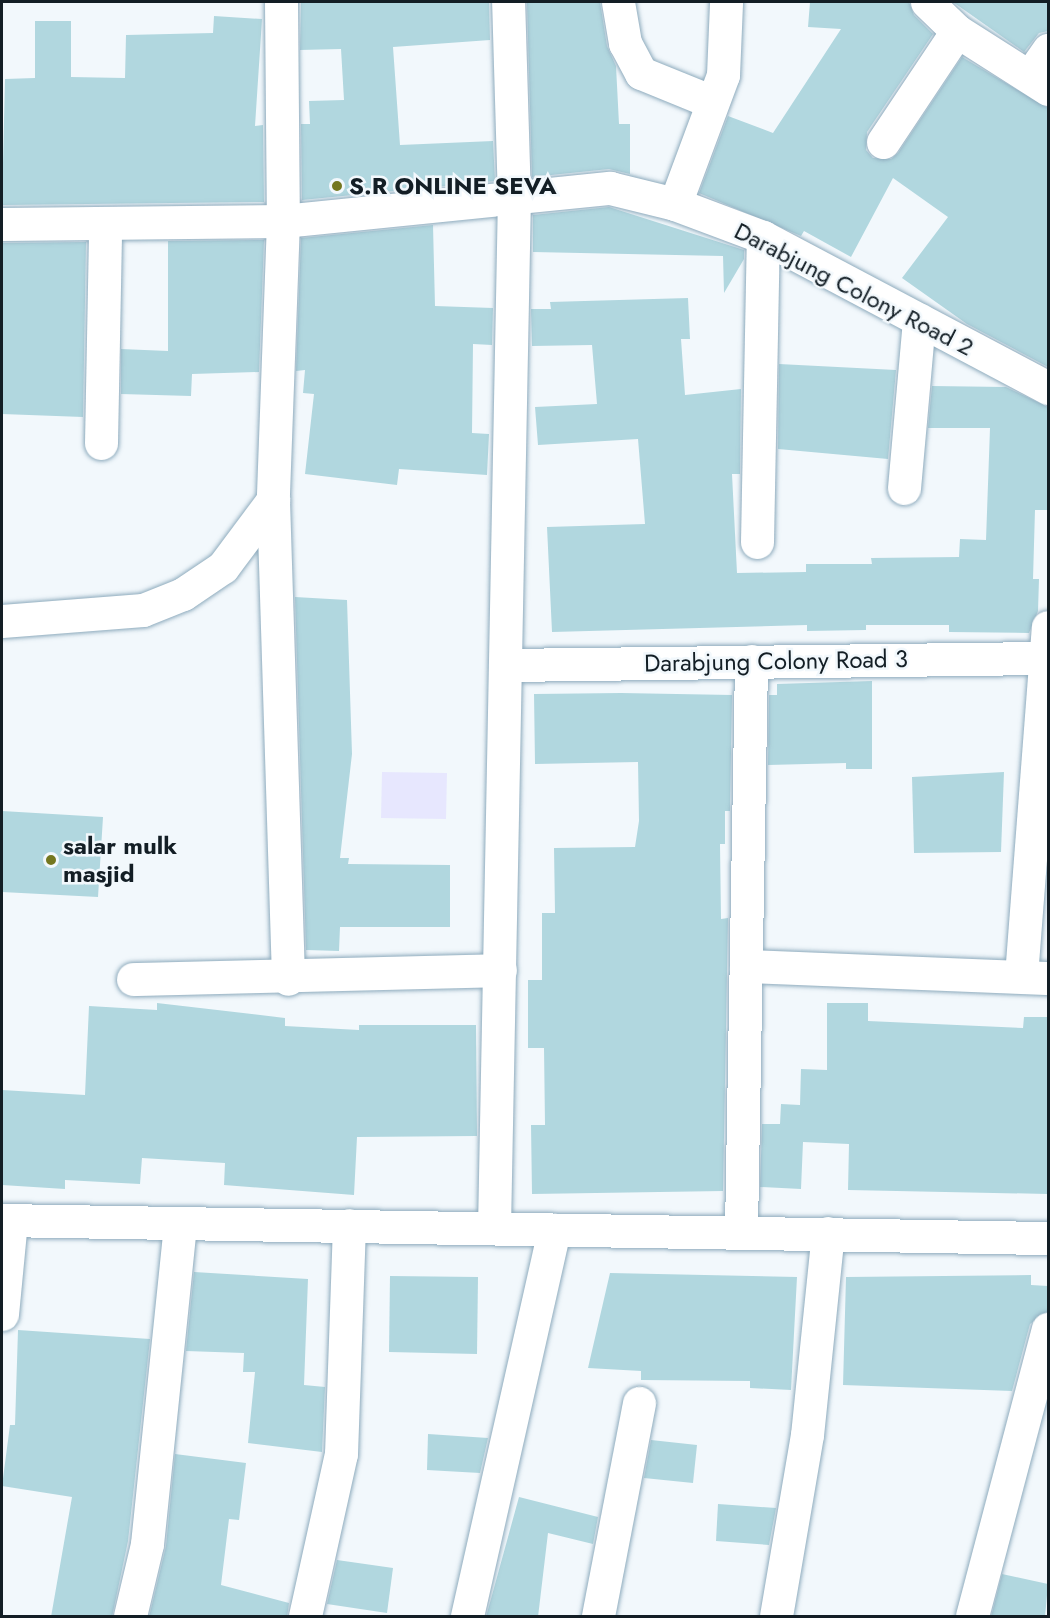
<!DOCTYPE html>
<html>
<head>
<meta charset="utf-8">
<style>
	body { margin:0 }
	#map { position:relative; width:1050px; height:1618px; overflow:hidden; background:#f2f8fc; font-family:Jost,sans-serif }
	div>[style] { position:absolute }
	.green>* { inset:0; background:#e7e7fe }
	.building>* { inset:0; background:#b1d7df }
	.roads { filter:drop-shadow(0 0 2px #8eabbd) drop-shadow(0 0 2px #8eabbd) }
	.street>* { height:33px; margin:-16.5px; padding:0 16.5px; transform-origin:16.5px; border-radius:16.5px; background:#fff }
	.secondary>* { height:33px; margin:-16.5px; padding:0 16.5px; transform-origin:16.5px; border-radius:16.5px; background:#fff }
	.dots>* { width:16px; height:16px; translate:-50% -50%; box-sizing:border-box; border:3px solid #f2f8fc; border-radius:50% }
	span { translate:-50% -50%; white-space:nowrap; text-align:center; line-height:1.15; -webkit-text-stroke:5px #f2f8fc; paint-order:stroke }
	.poi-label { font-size:24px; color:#131e25; font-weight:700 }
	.left { translate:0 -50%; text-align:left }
	.street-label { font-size:24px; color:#131e25 }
	.frame { position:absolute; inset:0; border:3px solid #131e25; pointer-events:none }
</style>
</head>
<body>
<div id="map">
	<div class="green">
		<div style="clip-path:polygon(382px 772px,447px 773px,446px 819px,381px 818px)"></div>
	</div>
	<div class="building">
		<div style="clip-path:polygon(301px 2px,489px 2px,490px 40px,393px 47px,400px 145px,493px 141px,495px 181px,302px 200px,301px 124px,310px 124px,309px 101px,344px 100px,341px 49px,300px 50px)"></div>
		<div style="clip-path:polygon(527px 2px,600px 2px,607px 46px,616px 66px,619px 124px,630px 124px,630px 174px,609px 169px,532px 177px)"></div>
		<div style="clip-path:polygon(810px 2px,909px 2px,914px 15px,933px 34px,867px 132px,866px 150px,873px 158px,891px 159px,898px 153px,962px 57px,1048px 108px,1048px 367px,967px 324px,902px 278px,948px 217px,893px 178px,851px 257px,804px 231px,801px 236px,699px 193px,728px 116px,773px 133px,841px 29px,808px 27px)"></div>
		<div style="clip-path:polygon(953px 2px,1048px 2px,1048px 31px,1039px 33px,1024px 52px)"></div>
		<div style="clip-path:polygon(214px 16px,262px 19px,255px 126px,263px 125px,264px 202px,2px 205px,5px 79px,35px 78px,35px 21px,71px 21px,71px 77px,125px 78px,126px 35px,213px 33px)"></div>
		<div style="clip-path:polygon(609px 207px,744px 250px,744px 259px,724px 293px,723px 256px,533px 252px,533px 215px)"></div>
		<div style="clip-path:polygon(433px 225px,435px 306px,493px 308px,492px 345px,473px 344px,472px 433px,489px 434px,487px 475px,399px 469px,397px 485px,305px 474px,314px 394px,303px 393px,305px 370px,296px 371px,301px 238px)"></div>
		<div style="clip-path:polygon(264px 240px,259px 372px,192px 374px,191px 396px,121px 394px,121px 349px,168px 351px,168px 241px)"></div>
		<div style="clip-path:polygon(86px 242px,83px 417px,2px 414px,2px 243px)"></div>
		<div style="clip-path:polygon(688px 298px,690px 339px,681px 339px,685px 395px,741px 389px,740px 474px,732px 474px,737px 573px,806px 572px,806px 564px,872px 564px,871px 558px,959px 557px,960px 539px,986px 540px,990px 428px,928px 428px,932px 386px,1006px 387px,1048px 407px,1048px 510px,1035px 510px,1033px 579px,1039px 579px,1038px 611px,1029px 633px,949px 632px,949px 625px,866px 625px,866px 630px,807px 631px,807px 625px,552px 632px,547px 527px,645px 524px,638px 439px,538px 445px,535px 407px,597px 404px,592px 345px,532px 346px,531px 309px,551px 309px,550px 302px)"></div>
		<div style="clip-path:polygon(779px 364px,896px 370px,888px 459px,778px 449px)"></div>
		<div style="clip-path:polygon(295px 597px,347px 600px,352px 754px,340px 858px,349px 858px,348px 864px,450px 865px,450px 927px,340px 927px,339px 951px,306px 950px)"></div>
		<div style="clip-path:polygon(872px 681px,872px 769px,846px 769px,846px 763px,768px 765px,769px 695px,777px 695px,777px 684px)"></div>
		<div style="clip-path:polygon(621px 693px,732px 695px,730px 811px,725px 811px,725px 844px,720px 844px,721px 919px,728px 918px,723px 1191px,532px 1194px,531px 1125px,545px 1125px,544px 1048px,528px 1048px,528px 980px,542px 980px,542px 913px,555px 913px,554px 848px,635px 847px,639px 821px,638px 762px,535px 764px,534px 694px)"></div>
		<div style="clip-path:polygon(1004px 772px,1001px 852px,914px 853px,912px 777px)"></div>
		<div style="clip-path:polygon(2px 811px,103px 817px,98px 897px,2px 892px)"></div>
		<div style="clip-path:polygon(157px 1003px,285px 1018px,285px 1026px,359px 1030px,359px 1025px,476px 1025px,477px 1136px,357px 1137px,354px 1195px,224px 1185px,225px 1163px,142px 1158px,140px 1184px,65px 1180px,65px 1189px,2px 1185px,2px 1090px,85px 1095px,89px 1006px,157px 1010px)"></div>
		<div style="clip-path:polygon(827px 1003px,868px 1003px,868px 1021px,1023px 1028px,1024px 1017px,1048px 1017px,1048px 1194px,848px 1190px,849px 1144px,803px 1142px,801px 1189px,760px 1187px,762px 1124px,780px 1124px,781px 1104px,800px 1105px,801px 1069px,827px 1070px)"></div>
		<div style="clip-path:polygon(194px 1272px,308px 1279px,304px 1385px,325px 1387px,322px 1452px,248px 1443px,255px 1372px,243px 1372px,244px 1353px,186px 1351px)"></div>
		<div style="clip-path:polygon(610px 1273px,797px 1277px,791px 1390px,750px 1388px,750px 1381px,641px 1380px,641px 1371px,588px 1368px)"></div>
		<div style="clip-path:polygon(1031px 1275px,1031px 1285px,1048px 1286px,1048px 1311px,1030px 1324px,1012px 1391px,843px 1385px,846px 1277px)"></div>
		<div style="clip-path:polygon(390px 1276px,478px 1277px,477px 1354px,389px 1352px)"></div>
		<div style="clip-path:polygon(18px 1330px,150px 1339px,128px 1541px,112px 1617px,51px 1617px,72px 1497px,2px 1486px,10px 1425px,15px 1425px)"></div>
		<div style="clip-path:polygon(428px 1434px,488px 1438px,480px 1473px,427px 1470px)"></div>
		<div style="clip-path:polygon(651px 1440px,697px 1445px,693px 1483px,644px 1478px)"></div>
		<div style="clip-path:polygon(175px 1454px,246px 1463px,239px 1520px,229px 1519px,221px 1585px,289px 1603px,287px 1617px,149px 1617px,166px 1546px)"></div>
		<div style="clip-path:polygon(519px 1497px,598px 1517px,593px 1544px,548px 1533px,538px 1617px,486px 1617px)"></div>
		<div style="clip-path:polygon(718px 1504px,776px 1508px,769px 1545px,716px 1541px)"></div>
		<div style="clip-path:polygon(337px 1560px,393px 1568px,387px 1613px,327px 1604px)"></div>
		<div style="clip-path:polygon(1002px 1574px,1048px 1584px,1045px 1617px,991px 1617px)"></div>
	</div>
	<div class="roads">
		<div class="street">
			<div style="left:281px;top:2px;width:219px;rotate:89.5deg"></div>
			<div style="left:283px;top:221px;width:279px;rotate:92.1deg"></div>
			<div style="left:273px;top:500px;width:479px;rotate:88.2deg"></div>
			<div style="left:618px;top:2px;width:42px;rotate:80.3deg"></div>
			<div style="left:625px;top:43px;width:34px;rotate:62deg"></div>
			<div style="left:641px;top:73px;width:74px;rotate:22.1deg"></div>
			<div style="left:927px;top:2px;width:42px;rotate:44deg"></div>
			<div style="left:957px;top:31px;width:108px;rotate:32.5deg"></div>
			<div style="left:1030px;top:76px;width:32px;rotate:-55deg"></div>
			<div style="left:883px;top:142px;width:133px;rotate:-56.3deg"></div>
			<div style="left:675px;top:204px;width:138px;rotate:-69.6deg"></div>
			<div style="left:723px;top:75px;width:73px;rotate:-87.6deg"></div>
			<div style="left:2px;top:224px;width:281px;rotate:-0.6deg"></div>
			<div style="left:283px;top:221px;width:329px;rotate:-5.8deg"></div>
			<div style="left:610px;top:188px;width:67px;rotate:13.8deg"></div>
			<div style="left:675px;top:204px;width:94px;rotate:20.6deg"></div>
			<div style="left:763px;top:237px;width:323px;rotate:27.9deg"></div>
			<div style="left:101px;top:443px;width:218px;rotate:-88.9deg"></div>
			<div style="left:904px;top:488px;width:169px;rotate:-84.9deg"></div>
			<div style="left:757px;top:542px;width:305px;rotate:-88.9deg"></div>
			<div style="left:2px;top:621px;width:141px;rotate:-4.5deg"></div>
			<div style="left:143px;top:610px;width:43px;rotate:-21.8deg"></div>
			<div style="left:183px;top:594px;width:48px;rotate:-34deg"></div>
			<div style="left:223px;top:567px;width:84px;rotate:-53.3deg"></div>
			<div style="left:507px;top:665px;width:538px;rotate:-0.75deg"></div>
			<div style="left:746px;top:966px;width:302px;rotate:2.3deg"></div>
			<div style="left:1021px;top:976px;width:350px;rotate:-85.6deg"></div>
			<div style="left:133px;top:979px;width:367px;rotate:-1.4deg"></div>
			<div style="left:494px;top:1228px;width:1028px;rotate:-88.89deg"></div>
			<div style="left:514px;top:200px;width:198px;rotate:-91.7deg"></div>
			<div style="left:741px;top:1230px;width:569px;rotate:-88.99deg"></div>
			<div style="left:2px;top:1314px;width:94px;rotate:-84.5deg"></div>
			<div style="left:130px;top:1616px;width:74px;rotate:-76.7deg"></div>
			<div style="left:147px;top:1544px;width:319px;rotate:-84.1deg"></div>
			<div style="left:305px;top:1616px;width:166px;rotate:-77.5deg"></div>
			<div style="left:341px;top:1454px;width:229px;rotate:-88deg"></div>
			<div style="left:467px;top:1616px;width:396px;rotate:-77.3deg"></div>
			<div style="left:598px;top:1616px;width:217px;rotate:-79.1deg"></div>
			<div style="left:776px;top:1616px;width:184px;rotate:-80.3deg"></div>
			<div style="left:807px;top:1435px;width:203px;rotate:-84.1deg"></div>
			<div style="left:972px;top:1616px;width:297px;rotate:-75.2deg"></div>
		</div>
		<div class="secondary">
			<div style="left:2px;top:1220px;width:1046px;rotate:0.99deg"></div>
		</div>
	</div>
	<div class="dots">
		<div style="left:337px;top:186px;background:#74771f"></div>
		<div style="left:51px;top:860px;background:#74771f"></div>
	</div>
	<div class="poi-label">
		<span class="left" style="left:349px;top:186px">S.R ONLINE SEVA</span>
		<span class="left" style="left:63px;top:860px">salar mulk<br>masjid</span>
	</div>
	<div class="street-label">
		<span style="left:854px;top:289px;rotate:27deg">Darabjung Colony Road 2</span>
		<span style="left:776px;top:661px;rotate:-1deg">Darabjung Colony Road 3</span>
	</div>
	<div class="frame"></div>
</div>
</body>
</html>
